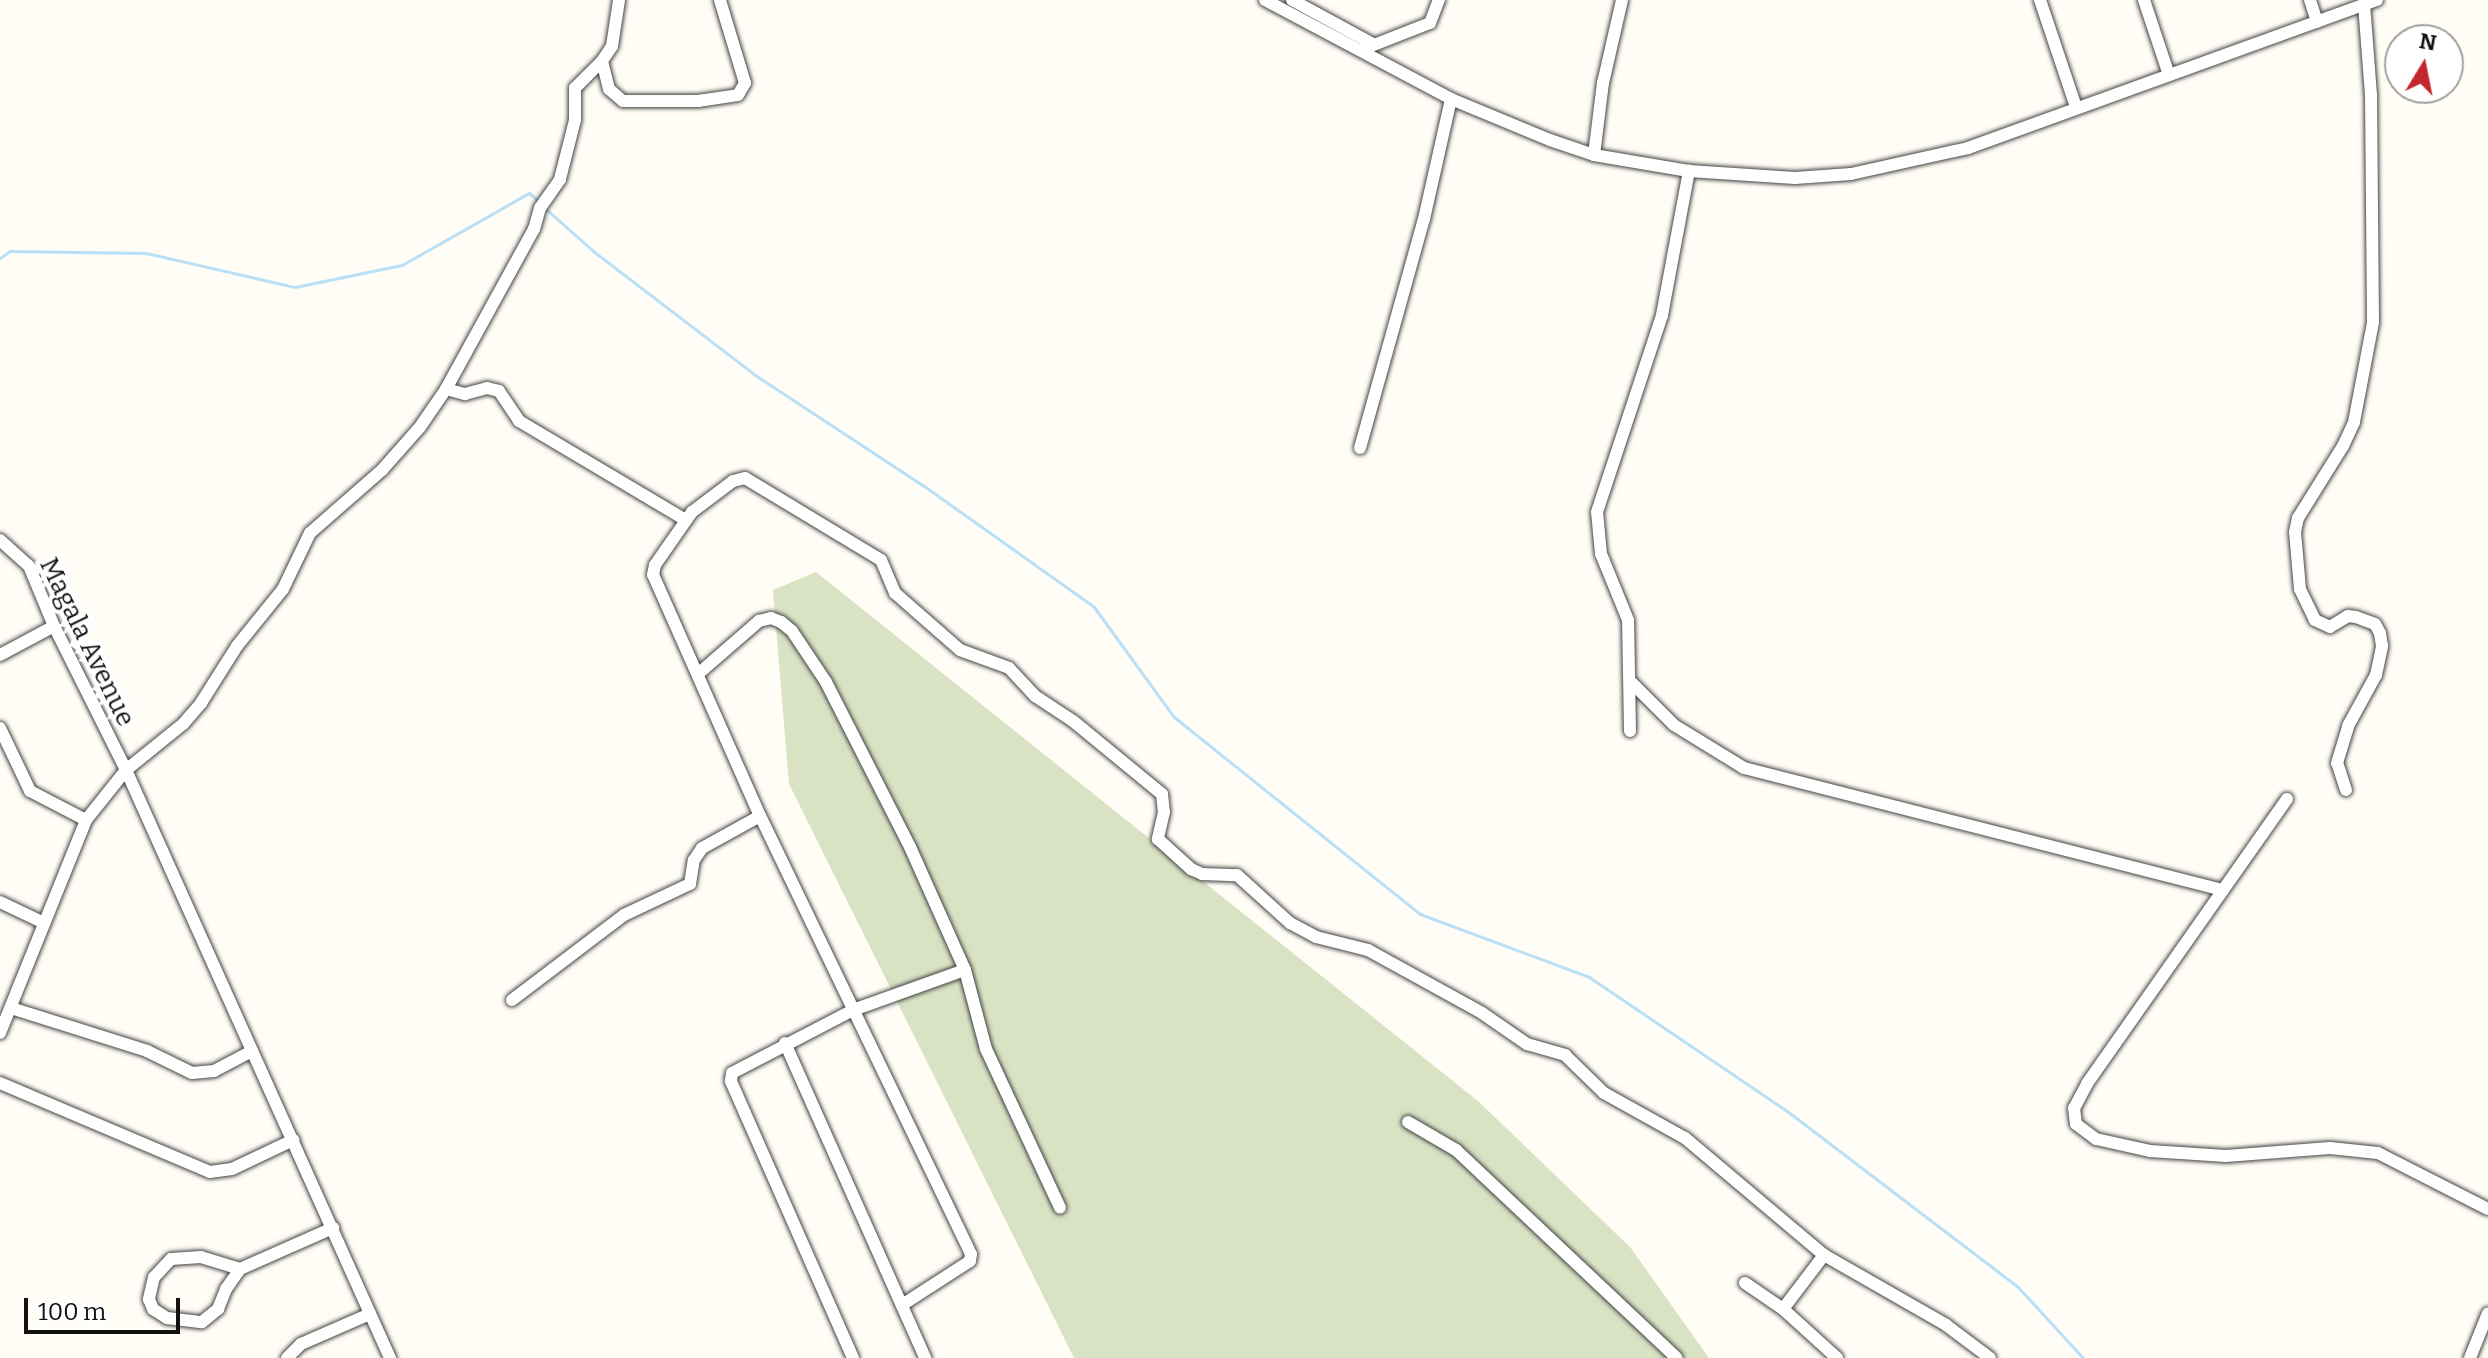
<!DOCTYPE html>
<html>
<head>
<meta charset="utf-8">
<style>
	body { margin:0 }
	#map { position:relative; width:2488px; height:1358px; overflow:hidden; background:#fffdf5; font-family:Bitter,serif }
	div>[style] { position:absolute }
	.cemetery>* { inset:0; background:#d9e3c4 }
	.stream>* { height:3px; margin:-1.5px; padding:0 1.5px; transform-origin:1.5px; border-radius:1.5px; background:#b9e0f7 }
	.roads { filter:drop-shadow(0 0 2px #444) drop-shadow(0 0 2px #444) }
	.minor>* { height:12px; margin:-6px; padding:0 6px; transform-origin:6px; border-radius:6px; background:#fff }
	span { translate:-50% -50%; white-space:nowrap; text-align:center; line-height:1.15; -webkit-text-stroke:8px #fff; paint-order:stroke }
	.street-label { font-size:26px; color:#111 }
	.north { position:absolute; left:2384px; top:24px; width:80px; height:80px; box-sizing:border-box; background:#fff; border:2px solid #a0a0a0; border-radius:50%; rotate:10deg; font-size:22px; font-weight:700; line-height:32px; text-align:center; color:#111 }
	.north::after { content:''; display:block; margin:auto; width:28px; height:36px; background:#c4262e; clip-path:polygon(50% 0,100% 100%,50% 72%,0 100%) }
	.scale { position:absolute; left:24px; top:1298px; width:156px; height:36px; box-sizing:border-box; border:4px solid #111; border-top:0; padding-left:10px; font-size:24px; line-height:28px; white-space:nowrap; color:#111; -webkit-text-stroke:6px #fff; paint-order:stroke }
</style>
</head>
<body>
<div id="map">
	<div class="cemetery">
		<div style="clip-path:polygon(816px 572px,1478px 1101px,1630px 1247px,1709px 1358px,1074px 1358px,789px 784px,773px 590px)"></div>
	</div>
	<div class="stream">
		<div style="left:546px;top:209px;width:63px;rotate:41.8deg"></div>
		<div style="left:593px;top:251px;width:204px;rotate:37.4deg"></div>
		<div style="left:755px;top:375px;width:202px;rotate:33.3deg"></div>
		<div style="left:924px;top:486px;width:209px;rotate:35.4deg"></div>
		<div style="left:1094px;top:607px;width:136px;rotate:54deg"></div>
		<div style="left:1174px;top:717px;width:315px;rotate:38.7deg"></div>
		<div style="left:1420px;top:914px;width:180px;rotate:20.4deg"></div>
		<div style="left:1589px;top:977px;width:239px;rotate:34.1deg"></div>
		<div style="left:1787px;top:1111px;width:290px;rotate:37.3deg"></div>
		<div style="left:2018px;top:1287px;width:96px;rotate:47.5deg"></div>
		<div style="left:0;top:258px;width:12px;rotate:-35deg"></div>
		<div style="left:10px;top:251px;width:136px;rotate:0.8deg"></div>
		<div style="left:146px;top:253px;width:153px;rotate:12.9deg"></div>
		<div style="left:295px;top:287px;width:109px;rotate:-11.6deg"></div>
		<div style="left:402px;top:265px;width:146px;rotate:-29.6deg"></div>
		<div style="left:529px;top:193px;width:16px;rotate:40deg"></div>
	</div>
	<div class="roads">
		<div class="minor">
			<div style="left:1265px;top:0;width:211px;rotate:28deg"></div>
			<div style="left:1451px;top:99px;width:107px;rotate:22.5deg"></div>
			<div style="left:1550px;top:140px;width:46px;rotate:18.8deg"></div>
			<div style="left:1594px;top:155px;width:96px;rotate:9.6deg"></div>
			<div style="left:1689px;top:171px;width:106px;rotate:3.8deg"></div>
			<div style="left:1795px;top:178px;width:56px;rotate:-4.1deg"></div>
			<div style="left:1851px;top:174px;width:120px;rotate:-12.5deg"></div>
			<div style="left:1968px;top:148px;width:435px;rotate:-19.9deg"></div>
			<div style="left:1292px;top:0;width:92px;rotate:28.5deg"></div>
			<div style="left:2040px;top:0;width:113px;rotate:71.4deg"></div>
			<div style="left:2144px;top:0;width:79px;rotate:71.6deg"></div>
			<div style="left:2310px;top:0;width:23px;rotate:72deg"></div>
			<div style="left:1361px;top:50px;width:74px;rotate:-21.4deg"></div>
			<div style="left:1430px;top:23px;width:25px;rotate:-69deg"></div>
			<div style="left:602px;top:61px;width:29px;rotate:76deg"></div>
			<div style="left:609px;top:89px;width:18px;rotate:41deg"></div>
			<div style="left:623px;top:101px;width:75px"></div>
			<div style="left:698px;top:101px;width:40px;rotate:-8.5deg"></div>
			<div style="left:738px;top:95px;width:14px;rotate:-60deg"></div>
			<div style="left:745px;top:83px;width:87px;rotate:-106.8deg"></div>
			<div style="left:1594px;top:155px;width:73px;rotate:-82.9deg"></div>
			<div style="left:1603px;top:83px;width:85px;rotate:-77.1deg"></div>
			<div style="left:446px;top:389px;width:20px;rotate:15deg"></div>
			<div style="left:465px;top:394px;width:23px;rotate:-15deg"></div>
			<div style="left:487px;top:388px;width:12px;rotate:14deg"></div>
			<div style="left:499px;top:391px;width:36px;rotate:56deg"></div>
			<div style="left:519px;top:421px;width:194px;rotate:30.7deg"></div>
			<div style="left:1360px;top:448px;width:238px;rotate:-74.4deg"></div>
			<div style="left:1424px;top:219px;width:123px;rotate:-77.3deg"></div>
			<div style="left:0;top:540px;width:39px;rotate:42deg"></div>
			<div style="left:29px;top:566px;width:65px;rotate:67.4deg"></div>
			<div style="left:54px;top:626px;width:161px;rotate:63.4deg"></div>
			<div style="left:126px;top:770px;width:645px;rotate:65.82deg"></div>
			<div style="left:0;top:655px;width:61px;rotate:-28.2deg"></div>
			<div style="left:698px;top:674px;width:81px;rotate:-41deg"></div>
			<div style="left:759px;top:621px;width:12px;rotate:-14deg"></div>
			<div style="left:771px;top:618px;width:11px;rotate:22deg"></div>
			<div style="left:781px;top:622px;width:14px;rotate:39deg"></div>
			<div style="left:792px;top:631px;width:61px;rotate:56.3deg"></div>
			<div style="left:826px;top:682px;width:185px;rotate:63deg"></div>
			<div style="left:910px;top:847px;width:135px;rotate:65.9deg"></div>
			<div style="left:965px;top:970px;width:82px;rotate:75.1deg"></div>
			<div style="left:986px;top:1049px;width:175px;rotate:65deg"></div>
			<div style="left:1630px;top:681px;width:62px;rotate:45deg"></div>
			<div style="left:1674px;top:725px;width:82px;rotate:31.6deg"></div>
			<div style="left:1744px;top:768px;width:494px;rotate:14.3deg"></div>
			<div style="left:0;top:728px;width:70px;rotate:64.5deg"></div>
			<div style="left:30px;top:791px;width:63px;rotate:27.4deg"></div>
			<div style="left:1630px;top:731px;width:111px;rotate:-91deg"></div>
			<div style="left:1628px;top:620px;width:71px;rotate:-112.2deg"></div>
			<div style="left:1601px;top:554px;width:42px;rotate:-95.4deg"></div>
			<div style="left:1597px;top:512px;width:207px;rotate:-71.7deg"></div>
			<div style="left:1662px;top:315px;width:147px;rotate:-79.4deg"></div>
			<div style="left:2346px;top:790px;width:28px;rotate:-108deg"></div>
			<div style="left:2337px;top:763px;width:39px;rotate:-73deg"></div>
			<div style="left:2348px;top:726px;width:58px;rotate:-61.2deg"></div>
			<div style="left:2376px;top:675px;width:30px;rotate:-78deg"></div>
			<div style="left:2382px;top:646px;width:13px;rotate:-99deg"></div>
			<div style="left:2380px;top:633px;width:10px;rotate:-119deg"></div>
			<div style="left:2375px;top:624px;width:20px;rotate:-160deg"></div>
			<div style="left:2356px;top:617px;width:8px;rotate:-173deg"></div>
			<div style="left:2348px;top:616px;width:21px;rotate:149deg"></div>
			<div style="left:2330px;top:627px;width:17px;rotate:-155deg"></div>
			<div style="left:2315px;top:620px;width:34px;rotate:-116deg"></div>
			<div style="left:2300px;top:589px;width:57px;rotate:-95deg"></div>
			<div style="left:2295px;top:532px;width:14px;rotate:-78deg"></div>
			<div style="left:2298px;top:518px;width:85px;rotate:-58deg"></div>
			<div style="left:2343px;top:446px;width:26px;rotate:-65deg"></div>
			<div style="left:2354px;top:422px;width:102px;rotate:-79.2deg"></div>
			<div style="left:2373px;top:322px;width:227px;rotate:-90.5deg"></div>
			<div style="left:2371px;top:95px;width:90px;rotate:-94.4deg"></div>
			<div style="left:2287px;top:799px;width:348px;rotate:125.1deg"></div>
			<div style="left:2087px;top:1084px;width:27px;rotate:118deg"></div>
			<div style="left:2074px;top:1108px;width:16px;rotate:83deg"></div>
			<div style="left:2076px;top:1124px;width:25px;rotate:37deg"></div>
			<div style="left:2096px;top:1139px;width:55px;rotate:12.5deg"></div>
			<div style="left:2150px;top:1151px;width:76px;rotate:3.8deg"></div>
			<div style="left:2226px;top:1156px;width:104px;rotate:-4.4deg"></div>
			<div style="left:2330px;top:1148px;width:48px;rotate:5.9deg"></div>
			<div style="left:2378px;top:1153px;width:123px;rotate:27deg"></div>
			<div style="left:0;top:902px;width:49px;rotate:25.5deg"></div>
			<div style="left:512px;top:1000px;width:141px;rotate:-37.2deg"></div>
			<div style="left:624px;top:915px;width:73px;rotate:-25.2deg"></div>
			<div style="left:690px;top:884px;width:24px;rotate:-81deg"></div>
			<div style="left:694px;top:860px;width:14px;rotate:-56deg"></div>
			<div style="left:702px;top:848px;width:66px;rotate:-28.9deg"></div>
			<div style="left:11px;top:1008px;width:143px;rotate:17.5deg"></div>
			<div style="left:147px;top:1051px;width:50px;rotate:26.1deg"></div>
			<div style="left:192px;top:1073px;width:22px;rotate:-5deg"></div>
			<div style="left:214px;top:1071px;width:43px;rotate:-27.8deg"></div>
			<div style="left:0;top:1033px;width:230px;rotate:-68deg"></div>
			<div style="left:86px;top:820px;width:64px;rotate:-51.3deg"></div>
			<div style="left:126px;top:770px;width:73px;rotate:-38.9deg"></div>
			<div style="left:183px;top:724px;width:28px;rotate:-49deg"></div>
			<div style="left:201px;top:703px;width:67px;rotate:-57.7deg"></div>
			<div style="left:237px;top:646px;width:73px;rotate:-51.1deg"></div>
			<div style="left:283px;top:589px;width:62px;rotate:-64.3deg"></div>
			<div style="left:310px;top:533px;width:96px;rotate:-41.2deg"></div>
			<div style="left:382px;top:470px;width:57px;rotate:-48.5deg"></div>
			<div style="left:420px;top:427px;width:46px;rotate:-55.6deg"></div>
			<div style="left:446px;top:389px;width:183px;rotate:-61.2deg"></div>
			<div style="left:534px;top:229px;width:22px;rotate:-74deg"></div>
			<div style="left:540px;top:208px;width:35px;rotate:-55deg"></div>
			<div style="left:560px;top:179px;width:61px;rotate:-75.7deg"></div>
			<div style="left:575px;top:120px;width:32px;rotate:-90deg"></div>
			<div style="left:575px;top:88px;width:38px;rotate:-45deg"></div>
			<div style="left:602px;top:61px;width:18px;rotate:-56deg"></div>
			<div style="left:612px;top:46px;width:47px;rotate:-81.3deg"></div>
			<div style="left:785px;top:1043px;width:345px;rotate:66deg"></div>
			<div style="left:0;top:1083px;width:228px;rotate:23deg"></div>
			<div style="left:210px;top:1172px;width:22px;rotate:-8deg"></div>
			<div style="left:232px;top:1169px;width:68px;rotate:-25.4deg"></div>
			<div style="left:1408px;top:1122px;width:56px;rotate:30.3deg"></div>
			<div style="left:1456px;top:1150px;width:303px;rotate:43.3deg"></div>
			<div style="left:240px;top:1269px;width:41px;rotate:-162.9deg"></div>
			<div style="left:201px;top:1257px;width:30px;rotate:176deg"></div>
			<div style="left:171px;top:1259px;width:25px;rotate:133deg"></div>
			<div style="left:154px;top:1277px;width:23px;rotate:103deg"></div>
			<div style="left:149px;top:1299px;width:11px;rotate:68deg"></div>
			<div style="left:153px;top:1309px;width:17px;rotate:33deg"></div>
			<div style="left:167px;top:1318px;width:35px;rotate:7deg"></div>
			<div style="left:202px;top:1322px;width:21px;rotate:-39deg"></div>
			<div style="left:218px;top:1309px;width:22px;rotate:-68deg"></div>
			<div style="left:226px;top:1289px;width:24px;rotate:-55deg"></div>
			<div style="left:240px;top:1269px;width:102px;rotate:-23.8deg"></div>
			<div style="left:1745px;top:1283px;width:46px;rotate:34.4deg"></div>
			<div style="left:1783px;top:1309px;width:73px;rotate:42.2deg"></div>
			<div style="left:902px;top:1305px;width:81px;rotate:-32.9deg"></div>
			<div style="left:970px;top:1261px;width:7px;rotate:-82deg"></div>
			<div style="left:971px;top:1254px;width:486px;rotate:-115.7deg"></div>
			<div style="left:760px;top:816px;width:264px;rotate:-113.9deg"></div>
			<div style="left:653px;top:575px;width:10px;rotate:-79deg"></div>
			<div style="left:655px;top:565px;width:65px;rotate:-55.1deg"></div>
			<div style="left:692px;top:512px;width:51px;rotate:-37.1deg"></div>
			<div style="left:733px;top:481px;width:12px;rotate:-14deg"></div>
			<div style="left:745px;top:478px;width:159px;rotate:31.1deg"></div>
			<div style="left:881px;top:560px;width:36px;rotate:67deg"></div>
			<div style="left:895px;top:593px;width:86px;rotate:41.2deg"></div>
			<div style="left:960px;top:650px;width:52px;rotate:20.2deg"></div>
			<div style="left:1009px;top:668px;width:38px;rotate:47deg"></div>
			<div style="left:1035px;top:696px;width:45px;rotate:33.3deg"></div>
			<div style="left:1073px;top:721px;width:115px;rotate:39.4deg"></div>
			<div style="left:1162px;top:794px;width:18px;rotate:84deg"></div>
			<div style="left:1164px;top:812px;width:28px;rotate:103deg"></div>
			<div style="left:1158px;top:839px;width:45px;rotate:42.3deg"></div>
			<div style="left:1191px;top:869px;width:12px;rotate:24deg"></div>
			<div style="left:1202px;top:874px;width:35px;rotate:2deg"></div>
			<div style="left:1237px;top:875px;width:72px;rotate:42.2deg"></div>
			<div style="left:1290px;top:923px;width:30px;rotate:28deg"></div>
			<div style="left:1316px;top:937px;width:54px;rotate:14deg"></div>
			<div style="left:1368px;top:950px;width:130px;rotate:28.9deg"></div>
			<div style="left:1482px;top:1013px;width:55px;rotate:34.6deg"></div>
			<div style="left:1527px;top:1044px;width:40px;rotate:16deg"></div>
			<div style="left:1565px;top:1055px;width:54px;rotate:44.3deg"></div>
			<div style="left:1604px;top:1093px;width:93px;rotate:29.1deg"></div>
			<div style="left:1685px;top:1138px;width:182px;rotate:40.1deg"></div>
			<div style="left:1824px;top:1255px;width:141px;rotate:29.8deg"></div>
			<div style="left:1946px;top:1325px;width:55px;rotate:36.9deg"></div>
			<div style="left:1783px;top:1309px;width:68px;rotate:-52.8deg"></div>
			<div style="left:287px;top:1358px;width:20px;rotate:-45deg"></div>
			<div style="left:301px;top:1344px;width:75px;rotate:-23.5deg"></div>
			<div style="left:853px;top:1358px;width:303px;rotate:-113.8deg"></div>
			<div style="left:731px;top:1081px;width:8px;rotate:-83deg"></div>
			<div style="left:732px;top:1073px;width:136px;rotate:-27.5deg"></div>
			<div style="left:853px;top:1010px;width:119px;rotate:-19.7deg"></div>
			<div style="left:2470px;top:1358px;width:48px;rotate:-68.2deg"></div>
		</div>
	</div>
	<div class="street-label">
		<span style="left:87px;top:642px;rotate:64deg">Magala Avenue</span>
	</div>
	<div class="north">N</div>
	<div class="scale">100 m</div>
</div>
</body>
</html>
